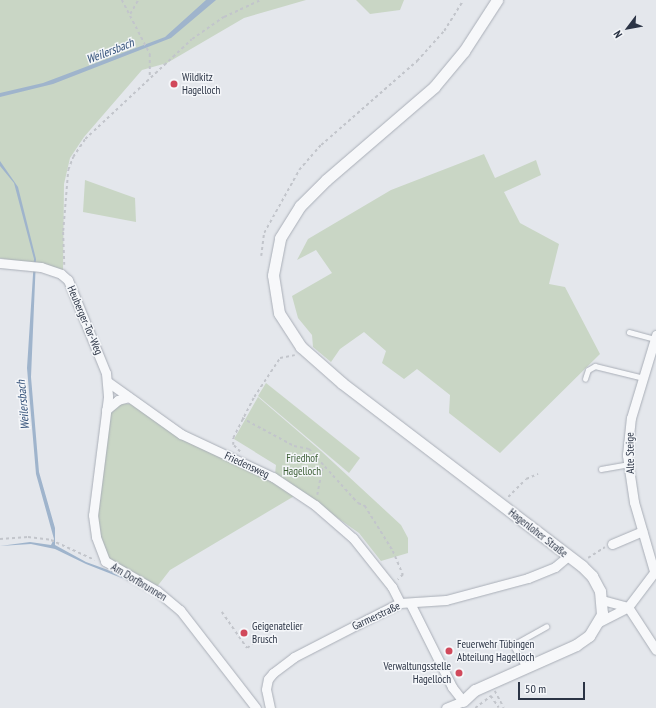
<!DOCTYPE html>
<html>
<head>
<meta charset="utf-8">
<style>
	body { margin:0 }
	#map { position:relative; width:656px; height:708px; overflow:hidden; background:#e4e7ec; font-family:"PT Sans Narrow",sans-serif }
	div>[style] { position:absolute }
	.green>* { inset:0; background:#c9d6c5 }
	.water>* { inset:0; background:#9fb4cc }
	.path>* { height:1.5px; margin-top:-0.75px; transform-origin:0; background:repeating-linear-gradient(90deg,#c2c5cb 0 3px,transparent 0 6px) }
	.roads { filter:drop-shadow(0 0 1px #a9aeb7) drop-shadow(0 0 1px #a9aeb7) }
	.service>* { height:4.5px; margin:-2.25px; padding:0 2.25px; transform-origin:2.25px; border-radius:2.25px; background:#f7f8fa }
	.minor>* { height:9px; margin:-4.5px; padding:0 4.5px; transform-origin:4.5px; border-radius:4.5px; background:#f7f8fa }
	.tertiary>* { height:11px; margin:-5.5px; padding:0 5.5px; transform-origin:5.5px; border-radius:5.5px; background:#f7f8fa }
	.dots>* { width:11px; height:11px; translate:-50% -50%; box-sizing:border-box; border:2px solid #f4f6f9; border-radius:50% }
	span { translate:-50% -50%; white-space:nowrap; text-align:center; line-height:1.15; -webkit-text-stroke:3px #f4f6f9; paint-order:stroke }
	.poi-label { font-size:11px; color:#2b3445 }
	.left { translate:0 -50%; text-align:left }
	.right { translate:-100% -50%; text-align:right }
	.street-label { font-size:11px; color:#2b3445 }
	.park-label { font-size:11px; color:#3f6138 }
	.water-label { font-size:12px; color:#34527a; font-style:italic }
	.north { position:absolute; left:608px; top:8px; width:40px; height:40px; -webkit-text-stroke:3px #f4f6f9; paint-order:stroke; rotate:238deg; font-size:11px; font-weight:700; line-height:16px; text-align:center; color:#2b3445 }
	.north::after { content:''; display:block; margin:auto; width:14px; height:18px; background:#2b3445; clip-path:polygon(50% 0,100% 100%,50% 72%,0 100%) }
	.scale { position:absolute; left:518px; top:682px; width:67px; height:18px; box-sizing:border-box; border:2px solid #2b3445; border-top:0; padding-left:5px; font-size:12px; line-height:14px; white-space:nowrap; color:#2b3445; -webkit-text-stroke:3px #f4f6f9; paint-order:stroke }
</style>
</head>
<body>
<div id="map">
	<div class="green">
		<div style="clip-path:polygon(0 0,306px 0,244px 18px,167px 63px,142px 70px,84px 137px,70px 158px,64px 184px,63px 273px,0 258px)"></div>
		<div style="clip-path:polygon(356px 0,404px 0,400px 10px,370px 14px)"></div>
		<div style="clip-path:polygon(484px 154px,495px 178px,536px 160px,541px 175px,504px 192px,520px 223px,559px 244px,549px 284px,565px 287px,600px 354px,500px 453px,449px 413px,450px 395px,417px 369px,404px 379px,382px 363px,386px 351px,364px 332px,340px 349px,331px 362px,313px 347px,312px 335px,298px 318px,292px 296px,332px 273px,316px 250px,297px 260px,308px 239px,391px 190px)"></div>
		<div style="clip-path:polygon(85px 180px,135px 198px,136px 222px,83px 212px)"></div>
		<div style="clip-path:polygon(266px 383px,360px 458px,349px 473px,258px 396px)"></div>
		<div style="clip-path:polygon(258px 397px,321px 451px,401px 525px,408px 538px,408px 553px,381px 561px,359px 533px,275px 474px,276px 465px,234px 439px)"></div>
		<div style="clip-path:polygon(121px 403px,137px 405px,296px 495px,170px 570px,156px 588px,111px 565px,95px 522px,110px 413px)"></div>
	</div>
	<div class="water">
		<div style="clip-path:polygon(206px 0,216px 0,171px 38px,53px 84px,0 97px,0 93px,43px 83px,165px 37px)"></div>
		<div style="clip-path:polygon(0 161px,18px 187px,36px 259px,31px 377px,39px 472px,55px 528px,55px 545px,86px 562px,122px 575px,142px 586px,86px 564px,55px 549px,31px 544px,0 546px,30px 542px,51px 545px,54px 539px,36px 474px,27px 368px,34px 259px,14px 183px,0 166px)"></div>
	</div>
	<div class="path">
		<div style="left:122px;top:0;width:61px;rotate:62.6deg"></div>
		<div style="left:150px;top:54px;width:22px;rotate:90deg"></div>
		<div style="left:130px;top:14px;width:16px;rotate:-60deg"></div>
		<div style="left:261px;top:256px;width:23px;rotate:-83deg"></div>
		<div style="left:264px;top:233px;width:72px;rotate:-60.9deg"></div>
		<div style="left:299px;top:170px;width:33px;rotate:-49deg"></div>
		<div style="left:321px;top:145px;width:128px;rotate:-41.2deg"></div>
		<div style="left:417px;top:61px;width:40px;rotate:-48deg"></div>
		<div style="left:444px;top:31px;width:36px;rotate:-58deg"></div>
		<div style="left:64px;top:265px;width:34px;rotate:-92deg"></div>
		<div style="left:63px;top:231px;width:61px;rotate:-85.3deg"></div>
		<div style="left:68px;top:170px;width:14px;rotate:-69deg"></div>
		<div style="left:73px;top:157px;width:22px;rotate:-56deg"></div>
		<div style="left:85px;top:139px;width:146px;rotate:-43.1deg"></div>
		<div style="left:192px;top:39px;width:39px;rotate:-35deg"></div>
		<div style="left:224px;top:17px;width:40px;rotate:-25deg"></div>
		<div style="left:242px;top:418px;width:59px;rotate:28.3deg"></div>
		<div style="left:294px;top:446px;width:15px;rotate:11deg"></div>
		<div style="left:309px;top:449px;width:73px;rotate:47.8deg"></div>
		<div style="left:358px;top:503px;width:8px;rotate:23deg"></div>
		<div style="left:365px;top:506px;width:53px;rotate:58.1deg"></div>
		<div style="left:393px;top:551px;width:26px;rotate:67deg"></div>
		<div style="left:403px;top:575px;width:7px;rotate:135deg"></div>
		<div style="left:240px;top:452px;width:10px;rotate:-135deg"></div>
		<div style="left:233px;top:445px;width:7px;rotate:-90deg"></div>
		<div style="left:233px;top:438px;width:46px;rotate:-62.9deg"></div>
		<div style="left:254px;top:397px;width:47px;rotate:-56.3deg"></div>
		<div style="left:280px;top:358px;width:15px;rotate:-11deg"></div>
		<div style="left:317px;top:495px;width:31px;rotate:-79deg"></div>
		<div style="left:508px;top:497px;width:25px;rotate:-45deg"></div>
		<div style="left:526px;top:479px;width:13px;rotate:-23deg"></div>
		<div style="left:0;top:539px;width:28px;rotate:-4deg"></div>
		<div style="left:28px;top:537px;width:23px;rotate:7deg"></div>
		<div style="left:51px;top:540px;width:48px;rotate:24.4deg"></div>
		<div style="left:588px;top:558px;width:20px;rotate:-33deg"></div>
		<div style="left:222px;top:612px;width:44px;rotate:55.2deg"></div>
		<div style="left:247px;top:648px;width:15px;rotate:-37deg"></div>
		<div style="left:495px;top:691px;width:19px;rotate:62deg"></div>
		<div style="left:475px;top:708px;width:20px;rotate:-37deg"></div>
		<div style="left:491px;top:696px;width:14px;rotate:56deg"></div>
	</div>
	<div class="roads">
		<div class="service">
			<div style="left:629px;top:332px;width:27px;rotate:15deg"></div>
			<div style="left:585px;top:379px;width:9px;rotate:-72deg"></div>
			<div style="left:588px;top:370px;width:8px;rotate:-30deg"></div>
			<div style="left:595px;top:366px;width:50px;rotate:13.8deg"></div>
			<div style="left:601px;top:469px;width:27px;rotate:-10deg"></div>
			<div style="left:525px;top:668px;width:26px;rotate:-118deg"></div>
			<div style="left:513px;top:645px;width:38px;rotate:-29deg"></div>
		</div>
		<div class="minor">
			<div style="left:0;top:263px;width:41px;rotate:5.6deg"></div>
			<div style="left:41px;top:267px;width:21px;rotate:19deg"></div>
			<div style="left:61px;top:274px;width:9px;rotate:41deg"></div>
			<div style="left:68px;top:280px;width:100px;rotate:67.8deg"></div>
			<div style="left:106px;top:373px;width:24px;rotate:85deg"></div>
			<div style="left:108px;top:397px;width:119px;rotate:97.2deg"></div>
			<div style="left:93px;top:515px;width:22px;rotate:82deg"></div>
			<div style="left:96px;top:537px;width:26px;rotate:69deg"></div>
			<div style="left:105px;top:561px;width:60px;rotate:30deg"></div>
			<div style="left:157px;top:591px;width:30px;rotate:40deg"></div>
			<div style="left:180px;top:610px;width:124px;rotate:52.2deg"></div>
			<div style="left:108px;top:382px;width:90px;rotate:35.5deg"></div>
			<div style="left:181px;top:434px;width:102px;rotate:25.1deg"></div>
			<div style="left:273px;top:477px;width:50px;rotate:33.7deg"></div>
			<div style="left:315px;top:505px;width:50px;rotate:41deg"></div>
			<div style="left:353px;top:538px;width:63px;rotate:51.5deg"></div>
			<div style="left:392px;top:587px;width:18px;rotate:63deg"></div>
			<div style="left:106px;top:410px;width:16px;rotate:-40deg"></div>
			<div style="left:118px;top:400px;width:11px;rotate:-15deg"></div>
			<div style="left:612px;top:544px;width:33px;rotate:-23deg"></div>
			<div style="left:654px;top:571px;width:72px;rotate:-106.2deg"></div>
			<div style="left:634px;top:502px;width:48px;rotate:-98.5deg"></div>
			<div style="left:627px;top:455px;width:37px;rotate:-84deg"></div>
			<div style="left:631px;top:418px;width:87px;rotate:-73.2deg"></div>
			<div style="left:602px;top:600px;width:27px;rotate:15deg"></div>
			<div style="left:628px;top:607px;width:46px;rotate:-52.9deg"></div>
			<div style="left:410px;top:603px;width:94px;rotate:63.4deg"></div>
			<div style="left:452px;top:687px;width:18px;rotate:52deg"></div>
			<div style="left:599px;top:622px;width:33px;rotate:-27deg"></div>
			<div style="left:628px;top:607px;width:51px;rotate:56.9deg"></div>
			<div style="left:270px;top:708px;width:19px;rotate:-102deg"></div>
			<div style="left:266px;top:689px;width:10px;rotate:-79deg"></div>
			<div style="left:268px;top:679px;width:8px;rotate:-50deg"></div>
			<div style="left:273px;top:673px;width:26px;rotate:-37deg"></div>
			<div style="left:294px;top:657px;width:83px;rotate:-27.2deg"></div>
			<div style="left:368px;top:619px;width:36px;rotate:-27deg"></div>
			<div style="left:400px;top:603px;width:46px;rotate:-3.7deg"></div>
			<div style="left:446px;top:600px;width:85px;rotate:-15deg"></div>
			<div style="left:528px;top:578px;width:29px;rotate:-22deg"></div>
			<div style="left:555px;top:567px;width:17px;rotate:-40deg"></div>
			<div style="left:446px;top:708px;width:18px;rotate:-22deg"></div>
		</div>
		<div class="tertiary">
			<div style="left:463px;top:701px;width:16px;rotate:-43deg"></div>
			<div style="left:475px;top:690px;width:111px;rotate:-24deg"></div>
			<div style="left:576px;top:645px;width:16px;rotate:-35deg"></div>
			<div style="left:589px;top:636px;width:26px;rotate:-59deg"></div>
			<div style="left:602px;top:614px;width:23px;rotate:-95deg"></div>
			<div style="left:600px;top:591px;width:17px;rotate:-118deg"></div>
			<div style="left:592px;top:576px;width:14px;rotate:-135deg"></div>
			<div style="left:582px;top:566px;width:302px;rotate:-142.7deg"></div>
			<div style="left:342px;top:383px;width:55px;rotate:-138.7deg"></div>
			<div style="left:301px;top:347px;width:40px;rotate:-122.9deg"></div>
			<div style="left:279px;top:313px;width:38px;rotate:-99deg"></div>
			<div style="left:273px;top:275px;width:38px;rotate:-79deg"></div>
			<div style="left:280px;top:238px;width:38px;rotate:-58deg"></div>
			<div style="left:300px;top:206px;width:37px;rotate:-45deg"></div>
			<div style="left:326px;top:180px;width:143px;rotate:-40.7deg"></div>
			<div style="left:434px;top:87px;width:47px;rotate:-50.2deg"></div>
			<div style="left:464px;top:51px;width:61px;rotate:-57.1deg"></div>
		</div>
	</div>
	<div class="dots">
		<div style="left:174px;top:84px;background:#d1495b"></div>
		<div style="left:244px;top:633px;background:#d1495b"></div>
		<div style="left:449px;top:651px;background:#d1495b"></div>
		<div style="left:459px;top:673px;background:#d1495b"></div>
	</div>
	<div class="poi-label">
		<span class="left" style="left:182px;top:84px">Wildkitz<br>Hagelloch</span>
		<span class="left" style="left:252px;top:633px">Geigenatelier<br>Brusch</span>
		<span class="left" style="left:457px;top:651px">Feuerwehr Tübingen<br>Abteilung Hagelloch</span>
		<span class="right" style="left:451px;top:673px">Verwaltungsstelle<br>Hagelloch</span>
	</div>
	<div class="street-label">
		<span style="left:85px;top:320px;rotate:67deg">Heuberger-Tor-Weg</span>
		<span style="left:630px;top:453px;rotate:-91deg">Alte Steige</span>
		<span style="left:247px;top:465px;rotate:25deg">Friedensweg</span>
		<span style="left:538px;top:533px;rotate:38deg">Hagenloher Straße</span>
		<span style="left:139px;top:582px;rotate:31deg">Am Dorfbrunnen</span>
		<span style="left:376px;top:616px;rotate:-25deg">Garmerstraße</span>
	</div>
	<div class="park-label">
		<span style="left:302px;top:465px">Friedhof<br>Hagelloch</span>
	</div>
	<div class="water-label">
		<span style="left:110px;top:51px;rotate:-21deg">Weilersbach</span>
		<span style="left:23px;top:405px;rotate:-95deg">Weilersbach</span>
	</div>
	<div class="north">N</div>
	<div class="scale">50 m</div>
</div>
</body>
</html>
